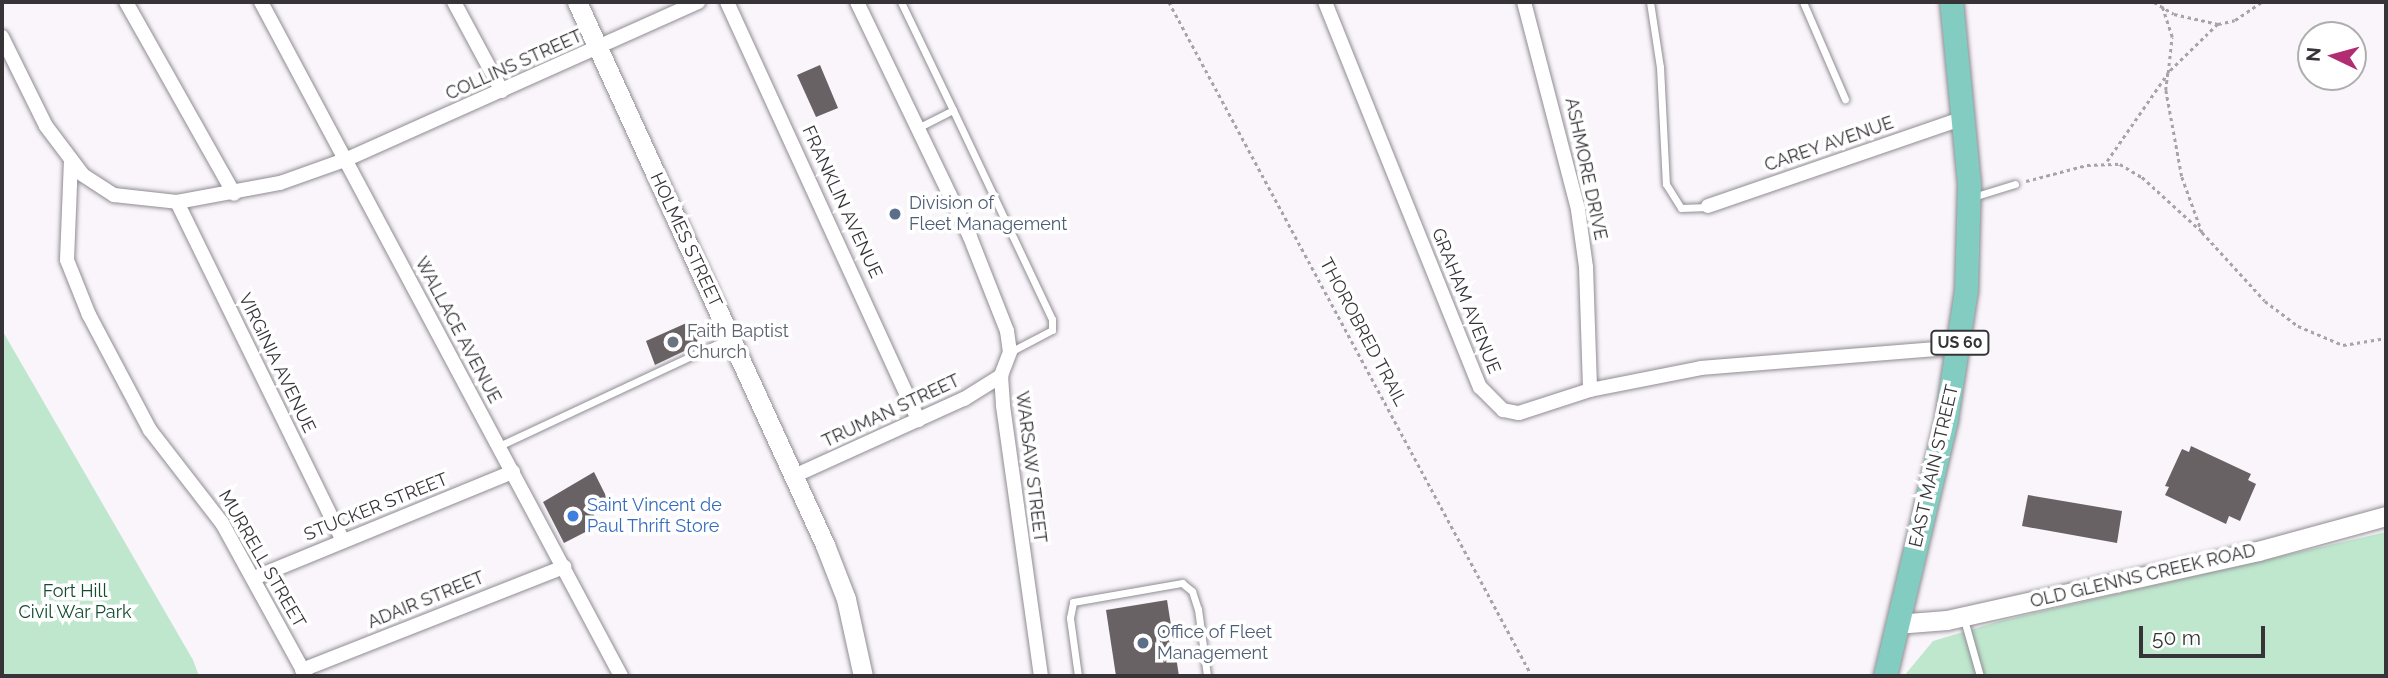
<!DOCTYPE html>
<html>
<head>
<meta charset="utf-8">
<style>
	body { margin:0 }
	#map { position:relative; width:2388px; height:678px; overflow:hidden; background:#f9f5fb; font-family:Raleway,sans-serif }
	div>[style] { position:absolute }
	.green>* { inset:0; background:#bfe7ce }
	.building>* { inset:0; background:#686265 }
	.path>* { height:2.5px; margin-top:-1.25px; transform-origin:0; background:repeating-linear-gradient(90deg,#a7a4a9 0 3.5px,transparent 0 7px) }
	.roads { filter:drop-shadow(0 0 2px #908c92) drop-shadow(0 0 2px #908c92) }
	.lane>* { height:7px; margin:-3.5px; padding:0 3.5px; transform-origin:3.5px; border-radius:3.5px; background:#fff }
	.street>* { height:14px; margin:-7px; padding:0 7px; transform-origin:7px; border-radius:7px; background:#fff }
	.secondary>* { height:19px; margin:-9.5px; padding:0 9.5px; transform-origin:9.5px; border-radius:9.5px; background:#fff }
	.primary>* { height:23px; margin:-11.5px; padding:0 11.5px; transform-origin:11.5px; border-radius:11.5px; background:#82ccc1 }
	.dots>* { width:19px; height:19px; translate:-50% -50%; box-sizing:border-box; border:4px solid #fff; border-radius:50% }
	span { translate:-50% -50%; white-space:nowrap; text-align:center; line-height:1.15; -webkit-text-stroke:7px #fff; paint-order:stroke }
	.shield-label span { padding:2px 5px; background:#fff; border:2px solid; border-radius:5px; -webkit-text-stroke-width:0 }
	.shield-label { font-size:16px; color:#363437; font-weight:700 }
	.street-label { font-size:18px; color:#363437 }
	.service-label { font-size:18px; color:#4e5e75 }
	.left { translate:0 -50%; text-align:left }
	.worship-label { font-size:18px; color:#5b616d }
	.shop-label { font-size:18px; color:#366cbe }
	.park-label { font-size:18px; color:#134c30 }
	.frame { position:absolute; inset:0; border:4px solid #363437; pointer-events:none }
	.north { position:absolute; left:2297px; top:21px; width:70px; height:70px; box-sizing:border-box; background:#fff; border:2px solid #afaeaf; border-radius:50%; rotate:275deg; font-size:19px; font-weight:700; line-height:28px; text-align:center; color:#363437 }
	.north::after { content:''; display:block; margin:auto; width:24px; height:32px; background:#b22c71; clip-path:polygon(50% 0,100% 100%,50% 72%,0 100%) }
	.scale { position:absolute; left:2139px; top:626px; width:126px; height:32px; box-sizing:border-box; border:4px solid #363437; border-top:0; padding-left:9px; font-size:21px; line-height:24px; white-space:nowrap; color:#363437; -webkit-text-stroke:5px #fff; paint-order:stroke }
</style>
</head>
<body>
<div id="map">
	<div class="green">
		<div style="clip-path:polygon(2px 330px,193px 660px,199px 676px,2px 676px)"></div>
		<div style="clip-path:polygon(2386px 532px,2386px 676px,1904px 676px,1933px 641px,2000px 621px)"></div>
	</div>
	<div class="building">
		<div style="clip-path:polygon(820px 65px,838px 108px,816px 117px,797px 75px)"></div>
		<div style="clip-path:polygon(691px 321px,702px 334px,697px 337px,699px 344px,655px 365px,646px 341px)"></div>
		<div style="clip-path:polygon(2191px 446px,2251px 474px,2248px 480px,2256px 484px,2240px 521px,2229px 516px,2226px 524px,2165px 495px,2169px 487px,2165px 486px,2182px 449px,2189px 452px)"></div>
		<div style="clip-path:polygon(594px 472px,607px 498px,590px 507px,599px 525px,564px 543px,543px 502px)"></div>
		<div style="clip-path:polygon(2028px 495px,2122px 511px,2117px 543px,2022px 526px)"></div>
		<div style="clip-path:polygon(1167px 600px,1179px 676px,1116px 676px,1106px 610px)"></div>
	</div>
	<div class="path">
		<div style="left:1169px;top:2px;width:766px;rotate:61.69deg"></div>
		<div style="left:2154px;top:2px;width:23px;rotate:31deg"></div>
		<div style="left:2174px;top:14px;width:45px;rotate:12.8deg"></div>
		<div style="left:2218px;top:24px;width:17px;rotate:-13deg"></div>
		<div style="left:2235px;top:20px;width:32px;rotate:-34deg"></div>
		<div style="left:2385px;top:2px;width:1px;rotate:45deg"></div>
		<div style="left:2218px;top:24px;width:70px;rotate:135.6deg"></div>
		<div style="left:2168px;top:73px;width:17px;rotate:97deg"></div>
		<div style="left:2166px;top:90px;width:88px;rotate:79.6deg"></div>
		<div style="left:2182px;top:177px;width:59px;rotate:70deg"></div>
		<div style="left:2202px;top:232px;width:93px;rotate:47.6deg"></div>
		<div style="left:2265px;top:301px;width:41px;rotate:37.1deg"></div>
		<div style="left:2298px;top:326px;width:49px;rotate:22.9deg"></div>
		<div style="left:2343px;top:345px;width:44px;rotate:-9.2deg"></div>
		<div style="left:2107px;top:161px;width:107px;rotate:-55.3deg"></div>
		<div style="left:2168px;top:73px;width:36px;rotate:-84deg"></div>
		<div style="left:2172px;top:37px;width:32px;rotate:-108deg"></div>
		<div style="left:2026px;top:181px;width:63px;rotate:-14.7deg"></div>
		<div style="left:2087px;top:165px;width:33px;rotate:-2deg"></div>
		<div style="left:2120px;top:164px;width:26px;rotate:31deg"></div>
		<div style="left:2142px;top:177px;width:79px;rotate:42.4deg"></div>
	</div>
	<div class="roads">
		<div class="lane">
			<div style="left:901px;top:2px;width:120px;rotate:64.3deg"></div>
			<div style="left:953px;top:110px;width:39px;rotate:153deg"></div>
			<div style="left:1650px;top:2px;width:66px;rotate:81.3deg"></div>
			<div style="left:1660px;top:67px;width:117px;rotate:87.1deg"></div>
			<div style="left:1666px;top:184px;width:28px;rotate:58deg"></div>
			<div style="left:1681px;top:208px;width:27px;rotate:-2deg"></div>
			<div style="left:1803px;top:2px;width:106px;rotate:66.6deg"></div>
			<div style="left:953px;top:110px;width:231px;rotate:64.7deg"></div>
			<div style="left:1052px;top:319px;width:11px;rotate:90deg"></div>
			<div style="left:1052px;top:330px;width:47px;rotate:152.4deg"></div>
			<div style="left:1973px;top:197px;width:44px;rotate:-17.2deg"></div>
			<div style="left:499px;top:446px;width:255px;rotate:-25.1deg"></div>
			<div style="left:1963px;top:616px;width:62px;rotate:74.2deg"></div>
			<div style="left:1078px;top:676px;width:59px;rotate:-97.9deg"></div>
			<div style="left:1070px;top:618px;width:16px;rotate:-79deg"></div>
			<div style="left:1073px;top:602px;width:111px;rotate:-9.9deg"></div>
			<div style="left:1182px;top:583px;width:13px;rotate:39deg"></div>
			<div style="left:1192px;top:591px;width:19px;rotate:72deg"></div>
			<div style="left:1198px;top:609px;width:68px;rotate:82.3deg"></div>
		</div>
		<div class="street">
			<div style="left:126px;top:2px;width:220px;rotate:60.6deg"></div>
			<div style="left:261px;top:2px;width:764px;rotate:61.89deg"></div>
			<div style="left:454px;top:2px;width:101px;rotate:61.7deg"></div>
			<div style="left:727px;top:2px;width:460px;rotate:65.4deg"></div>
			<div style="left:857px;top:2px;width:261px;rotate:64.3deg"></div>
			<div style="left:970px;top:237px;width:101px;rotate:68.5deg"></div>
			<div style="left:1007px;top:331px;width:21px;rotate:82deg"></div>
			<div style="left:1010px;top:352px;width:26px;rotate:111deg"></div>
			<div style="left:1001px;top:376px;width:30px;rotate:86deg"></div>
			<div style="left:1003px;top:406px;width:273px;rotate:82deg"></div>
			<div style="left:1325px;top:2px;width:415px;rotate:68.1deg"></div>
			<div style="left:1480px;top:387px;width:33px;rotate:45deg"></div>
			<div style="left:1503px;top:410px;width:16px;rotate:11deg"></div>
			<div style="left:1519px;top:413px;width:75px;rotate:-17.9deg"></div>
			<div style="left:1590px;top:390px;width:113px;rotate:-11.2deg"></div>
			<div style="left:1701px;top:368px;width:260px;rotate:-4.6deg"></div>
			<div style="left:1524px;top:2px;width:215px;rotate:75.4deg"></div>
			<div style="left:1578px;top:210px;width:58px;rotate:82deg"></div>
			<div style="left:1586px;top:267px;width:123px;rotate:88.1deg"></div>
			<div style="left:2px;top:37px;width:99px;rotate:63.7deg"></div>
			<div style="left:46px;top:126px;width:61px;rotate:52.9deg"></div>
			<div style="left:83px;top:175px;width:37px;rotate:33deg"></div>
			<div style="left:114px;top:195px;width:63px;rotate:6.3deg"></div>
			<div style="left:177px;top:202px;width:105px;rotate:-10.5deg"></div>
			<div style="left:280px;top:183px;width:69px;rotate:-19.5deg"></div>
			<div style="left:345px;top:160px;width:387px;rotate:-24.1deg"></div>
			<div style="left:71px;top:160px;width:100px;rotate:92.3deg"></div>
			<div style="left:67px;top:260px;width:59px;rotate:68.2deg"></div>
			<div style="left:89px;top:315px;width:130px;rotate:62.1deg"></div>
			<div style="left:150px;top:430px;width:118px;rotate:52.3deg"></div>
			<div style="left:222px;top:523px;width:175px;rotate:61.2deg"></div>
			<div style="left:177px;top:202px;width:377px;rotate:63.9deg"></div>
			<div style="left:1708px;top:206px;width:270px;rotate:-19deg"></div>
			<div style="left:794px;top:476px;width:187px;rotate:-24.4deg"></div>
			<div style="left:964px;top:399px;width:44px;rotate:-31.9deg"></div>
			<div style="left:254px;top:578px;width:280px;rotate:-22.3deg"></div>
			<div style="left:302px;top:670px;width:282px;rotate:-21.5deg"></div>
		</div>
		<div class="secondary">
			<div style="left:577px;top:2px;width:597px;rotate:65.45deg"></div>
			<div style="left:825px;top:545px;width:58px;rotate:68.7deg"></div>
			<div style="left:846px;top:599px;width:79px;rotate:77.6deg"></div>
			<div style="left:1896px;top:624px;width:51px;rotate:-4.5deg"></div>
			<div style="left:1947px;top:620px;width:319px;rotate:-12.5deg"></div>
			<div style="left:2258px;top:551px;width:133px;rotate:-15.3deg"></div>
		</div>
		<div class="primary">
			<div style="left:1885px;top:676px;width:264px;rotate:-76.6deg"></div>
			<div style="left:1946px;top:419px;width:131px;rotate:-81.2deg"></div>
			<div style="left:1966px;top:290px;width:106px;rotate:-88.4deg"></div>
			<div style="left:1969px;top:184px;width:183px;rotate:-95.6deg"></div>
		</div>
	</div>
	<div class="dots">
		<div style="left:895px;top:214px;background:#5c6f8a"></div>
		<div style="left:673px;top:342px;background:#6b7280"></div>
		<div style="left:573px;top:516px;background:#3f7fe0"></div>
		<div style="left:1143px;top:643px;background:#5c6f8a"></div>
	</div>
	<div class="shield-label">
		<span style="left:1960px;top:343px">US 60</span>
	</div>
	<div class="street-label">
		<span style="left:514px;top:65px;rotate:-24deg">COLLINS STREET</span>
		<span style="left:1829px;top:144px;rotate:-19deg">CAREY AVENUE</span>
		<span style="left:1586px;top:169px;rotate:78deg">ASHMORE DRIVE</span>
		<span style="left:842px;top:202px;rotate:65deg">FRANKLIN AVENUE</span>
		<span style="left:686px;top:240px;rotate:65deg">HOLMES STREET</span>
		<span style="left:1466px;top:301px;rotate:68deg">GRAHAM AVENUE</span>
		<span style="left:458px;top:330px;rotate:62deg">WALLACE AVENUE</span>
		<span style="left:1363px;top:332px;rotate:62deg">THOROBRED TRAIL</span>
		<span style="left:277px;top:363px;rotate:64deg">VIRGINIA AVENUE</span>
		<span style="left:891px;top:411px;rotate:-25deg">TRUMAN STREET</span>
		<span style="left:1934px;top:466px;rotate:-77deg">EAST MAIN STREET</span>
		<span style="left:1031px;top:467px;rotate:83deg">WARSAW STREET</span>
		<span style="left:376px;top:507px;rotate:-22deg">STUCKER STREET</span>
		<span style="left:262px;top:559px;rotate:60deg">MURRELL STREET</span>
		<span style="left:2143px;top:576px;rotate:-13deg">OLD GLENNS CREEK ROAD</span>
		<span style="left:426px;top:600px;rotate:-22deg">ADAIR STREET</span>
	</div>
	<div class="service-label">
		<span class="left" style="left:909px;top:214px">Division of<br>Fleet Management</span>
		<span class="left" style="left:1157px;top:643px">Office of Fleet<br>Management</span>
	</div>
	<div class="worship-label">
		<span class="left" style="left:687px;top:342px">Faith Baptist<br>Church</span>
	</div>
	<div class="shop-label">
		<span class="left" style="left:587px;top:516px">Saint Vincent de<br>Paul Thrift Store</span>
	</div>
	<div class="park-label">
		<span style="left:75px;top:602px">Fort Hill<br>Civil War Park</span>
	</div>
	<div class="frame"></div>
	<div class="north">N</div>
	<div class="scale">50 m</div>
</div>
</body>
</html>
